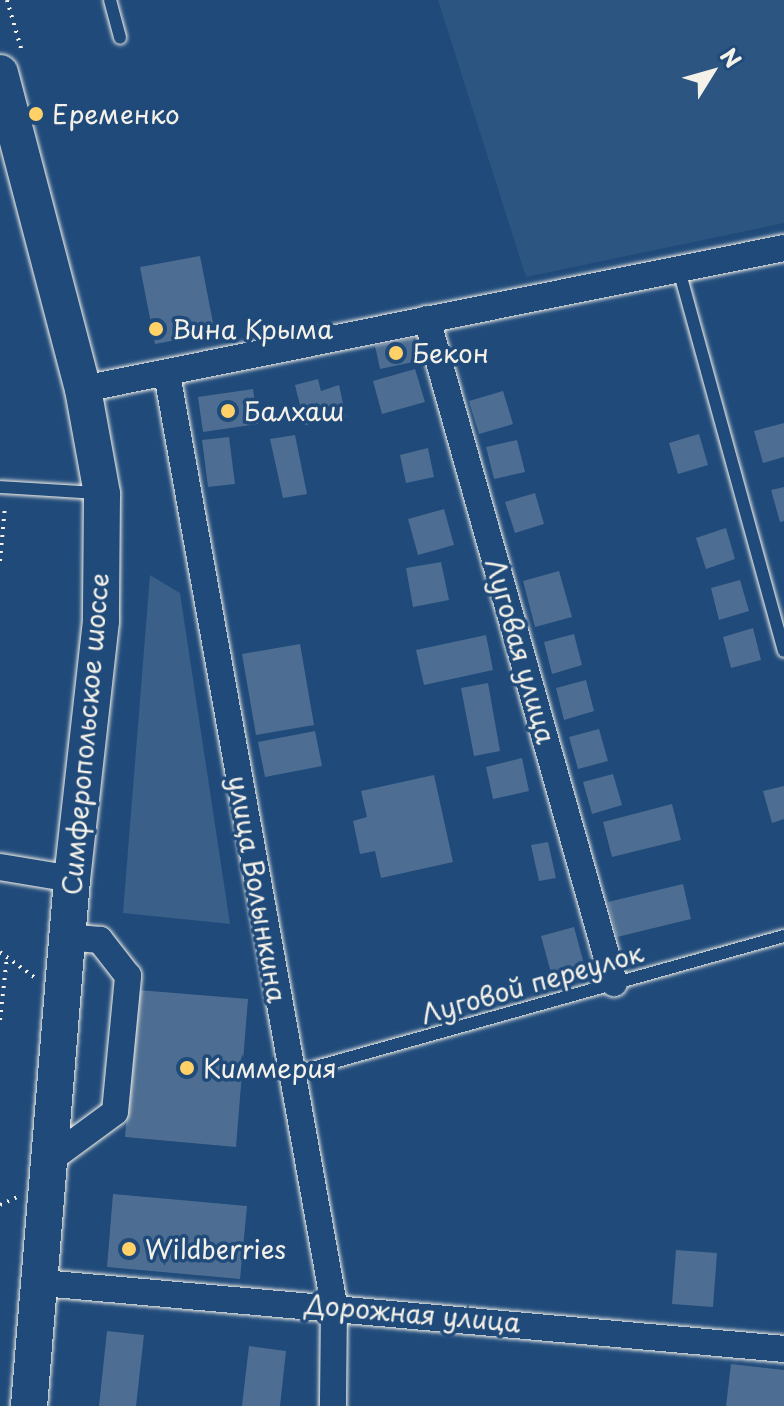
<!DOCTYPE html>
<html>
<head>
<meta charset="utf-8">
<style>
	body { margin:0 }
	#map { position:relative; width:784px; height:1406px; overflow:hidden; background:#1f4a7a; font-family:"Playpen Sans",sans-serif }
	div>[style] { position:absolute }
	.built>* { inset:0; background:#2d5581 }
	.green>* { inset:0; background:#3a5f88 }
	.building>* { inset:0; background:#4d6e92 }
	.path>* { height:4px; margin-top:-2px; transform-origin:0; background:repeating-linear-gradient(90deg,#f4f1e8 0 2px,transparent 0 8px) }
	.roads { filter:drop-shadow(0 0 2px #f4f1e8) drop-shadow(0 0 2px #f4f1e8) }
	.lane>* { height:12px; margin:-6px; padding:0 6px; transform-origin:6px; border-radius:6px; background:#1f4a7a }
	.street>* { height:26px; margin:-13px; padding:0 13px; transform-origin:13px; border-radius:13px; background:#1f4a7a }
	.secondary>* { height:36px; margin:-18px; padding:0 18px; transform-origin:18px; border-radius:18px; background:#1f4a7a }
	.dots>* { width:22px; height:22px; translate:-50% -50%; box-sizing:border-box; border:4px solid #1f4a7a; border-radius:50% }
	span { translate:-50% -50%; white-space:nowrap; text-align:center; line-height:1.15; -webkit-text-stroke:7px #1f4a7a; paint-order:stroke }
	.poi-label { font-size:26px; color:#f4f1e8 }
	.left { translate:0 -50%; text-align:left }
	.street-label { font-size:26px; color:#f4f1e8 }
	.north { position:absolute; left:672px; top:32px; width:80px; height:80px; -webkit-text-stroke:6px #1f4a7a; paint-order:stroke; rotate:53deg; font-size:22px; font-weight:700; line-height:32px; text-align:center; color:#f4f1e8 }
	.north::after { content:''; display:block; margin:auto; width:28px; height:36px; background:#f4f1e8; clip-path:polygon(50% 0,100% 100%,50% 72%,0 100%) }
</style>
</head>
<body>
<div id="map">
	<div class="built">
		<div style="clip-path:polygon(438px 0,784px 0,784px 223px,526px 277px)"></div>
	</div>
	<div class="green">
		<div style="clip-path:polygon(150px 575px,180px 593px,230px 924px,123px 913px)"></div>
	</div>
	<div class="building">
		<div style="clip-path:polygon(200px 256px,215px 333px,155px 344px,140px 267px)"></div>
		<div style="clip-path:polygon(413px 338px,418px 361px,380px 369px,375px 346px)"></div>
		<div style="clip-path:polygon(415px 369px,425px 402px,382px 414px,373px 381px)"></div>
		<div style="clip-path:polygon(318px 379px,321px 391px,339px 385px,346px 417px,305px 425px,295px 385px)"></div>
		<div style="clip-path:polygon(253px 389px,258px 424px,203px 432px,198px 397px)"></div>
		<div style="clip-path:polygon(503px 391px,513px 424px,479px 434px,469px 401px)"></div>
		<div style="clip-path:polygon(784px 423px,784px 457px,763px 463px,754px 431px)"></div>
		<div style="clip-path:polygon(699px 434px,708px 465px,678px 474px,669px 443px)"></div>
		<div style="clip-path:polygon(295px 435px,307px 494px,283px 498px,270px 439px)"></div>
		<div style="clip-path:polygon(229px 437px,235px 484px,208px 487px,202px 440px)"></div>
		<div style="clip-path:polygon(517px 440px,525px 472px,494px 479px,486px 447px)"></div>
		<div style="clip-path:polygon(428px 448px,434px 477px,406px 483px,400px 455px)"></div>
		<div style="clip-path:polygon(784px 487px,784px 521px,780px 522px,771px 490px)"></div>
		<div style="clip-path:polygon(535px 493px,544px 524px,515px 533px,505px 502px)"></div>
		<div style="clip-path:polygon(444px 509px,454px 545px,418px 555px,408px 519px)"></div>
		<div style="clip-path:polygon(726px 528px,735px 559px,706px 569px,696px 538px)"></div>
		<div style="clip-path:polygon(441px 562px,449px 600px,413px 607px,406px 568px)"></div>
		<div style="clip-path:polygon(559px 571px,572px 617px,535px 627px,523px 581px)"></div>
		<div style="clip-path:polygon(740px 580px,749px 611px,719px 620px,711px 588px)"></div>
		<div style="clip-path:polygon(753px 628px,761px 660px,731px 668px,723px 637px)"></div>
		<div style="clip-path:polygon(574px 634px,582px 665px,552px 674px,544px 642px)"></div>
		<div style="clip-path:polygon(486px 635px,493px 670px,424px 685px,416px 650px)"></div>
		<div style="clip-path:polygon(300px 644px,314px 725px,256px 735px,242px 654px)"></div>
		<div style="clip-path:polygon(586px 680px,594px 711px,564px 720px,556px 688px)"></div>
		<div style="clip-path:polygon(488px 683px,500px 751px,474px 756px,461px 688px)"></div>
		<div style="clip-path:polygon(599px 729px,608px 761px,578px 769px,569px 737px)"></div>
		<div style="clip-path:polygon(315px 731px,322px 766px,265px 777px,258px 742px)"></div>
		<div style="clip-path:polygon(522px 758px,529px 791px,493px 799px,486px 767px)"></div>
		<div style="clip-path:polygon(613px 774px,622px 805px,592px 814px,583px 782px)"></div>
		<div style="clip-path:polygon(434px 775px,453px 862px,381px 878px,375px 851px,360px 854px,353px 821px,367px 817px,361px 791px)"></div>
		<div style="clip-path:polygon(784px 786px,784px 819px,772px 823px,763px 791px)"></div>
		<div style="clip-path:polygon(672px 804px,681px 840px,612px 857px,603px 822px)"></div>
		<div style="clip-path:polygon(548px 842px,556px 878px,539px 881px,531px 845px)"></div>
		<div style="clip-path:polygon(683px 884px,691px 919px,617px 937px,608px 902px)"></div>
		<div style="clip-path:polygon(574px 927px,587px 975px,554px 984px,541px 936px)"></div>
		<div style="clip-path:polygon(138px 990px,248px 999px,236px 1147px,125px 1137px)"></div>
		<div style="clip-path:polygon(113px 1194px,247px 1206px,240px 1279px,107px 1267px)"></div>
		<div style="clip-path:polygon(676px 1250px,717px 1253px,713px 1307px,672px 1304px)"></div>
		<div style="clip-path:polygon(107px 1331px,144px 1335px,136px 1406px,99px 1406px)"></div>
		<div style="clip-path:polygon(249px 1346px,286px 1351px,280px 1406px,242px 1406px)"></div>
		<div style="clip-path:polygon(731px 1364px,784px 1370px,784px 1406px,726px 1406px)"></div>
	</div>
	<div class="path">
		<div style="left:7px;top:0;width:54px;rotate:73.9deg"></div>
		<div style="left:0;top:561px;width:55px;rotate:-84.8deg"></div>
		<div style="left:0;top:952px;width:42px;rotate:36.3deg"></div>
		<div style="left:0;top:1020px;width:63px;rotate:-83.7deg"></div>
		<div style="left:0;top:1205px;width:19px;rotate:-25deg"></div>
	</div>
	<div class="roads">
		<div class="lane">
			<div style="left:110px;top:0;width:39px;rotate:75deg"></div>
			<div style="left:679px;top:270px;width:395px;rotate:74.6deg"></div>
			<div style="left:0;top:487px;width:99px;rotate:3.5deg"></div>
			<div style="left:291px;top:1074px;width:512px;rotate:-15.64deg"></div>
		</div>
		<div class="street">
			<div style="left:427px;top:319px;width:690px;rotate:74.27deg"></div>
			<div style="left:167px;top:374px;width:946px;rotate:79.83deg"></div>
			<div style="left:334px;top:1305px;width:101px;rotate:90.6deg"></div>
			<div style="left:83px;top:389px;width:715px;rotate:-11.37deg"></div>
			<div style="left:0;top:867px;width:73px;rotate:9.5deg"></div>
			<div style="left:51px;top:1159px;width:79px;rotate:-36.3deg"></div>
			<div style="left:115px;top:1112px;width:137px;rotate:-84.5deg"></div>
			<div style="left:128px;top:976px;width:46px;rotate:-127.9deg"></div>
			<div style="left:100px;top:940px;width:32px;rotate:-175deg"></div>
			<div style="left:42px;top:1283px;width:745px;rotate:5.08deg"></div>
		</div>
		<div class="secondary">
			<div style="left:0;top:73px;width:327px;rotate:75.3deg"></div>
			<div style="left:83px;top:389px;width:107px;rotate:79.7deg"></div>
			<div style="left:102px;top:494px;width:127px;rotate:90.5deg"></div>
			<div style="left:101px;top:621px;width:260px;rotate:96.4deg"></div>
			<div style="left:72px;top:879px;width:529px;rotate:94.66deg"></div>
		</div>
	</div>
	<div class="dots">
		<div style="left:36px;top:114px;background:#ffd166"></div>
		<div style="left:156px;top:329px;background:#ffd166"></div>
		<div style="left:396px;top:353px;background:#ffd166"></div>
		<div style="left:228px;top:411px;background:#ffd166"></div>
		<div style="left:187px;top:1068px;background:#ffd166"></div>
		<div style="left:129px;top:1249px;background:#ffd166"></div>
	</div>
	<div class="poi-label">
		<span class="left" style="left:52px;top:114px">Еременко</span>
		<span class="left" style="left:172px;top:329px">Вина Крыма</span>
		<span class="left" style="left:412px;top:353px">Бекон</span>
		<span class="left" style="left:244px;top:411px">Балхаш</span>
		<span class="left" style="left:203px;top:1068px">Киммерия</span>
		<span class="left" style="left:145px;top:1249px">Wildberries</span>
	</div>
	<div class="street-label">
		<span style="left:521px;top:651px;rotate:74deg">Луговая улица</span>
		<span style="left:85px;top:734px;rotate:-85deg">Симферопольское шоссе</span>
		<span style="left:258px;top:889px;rotate:80deg">улица Волынкина</span>
		<span style="left:532px;top:983px;rotate:-16deg">Луговой переулок</span>
		<span style="left:413px;top:1313px;rotate:5deg">Дорожная улица</span>
	</div>
	<div class="north">N</div>
</div>
</body>
</html>
